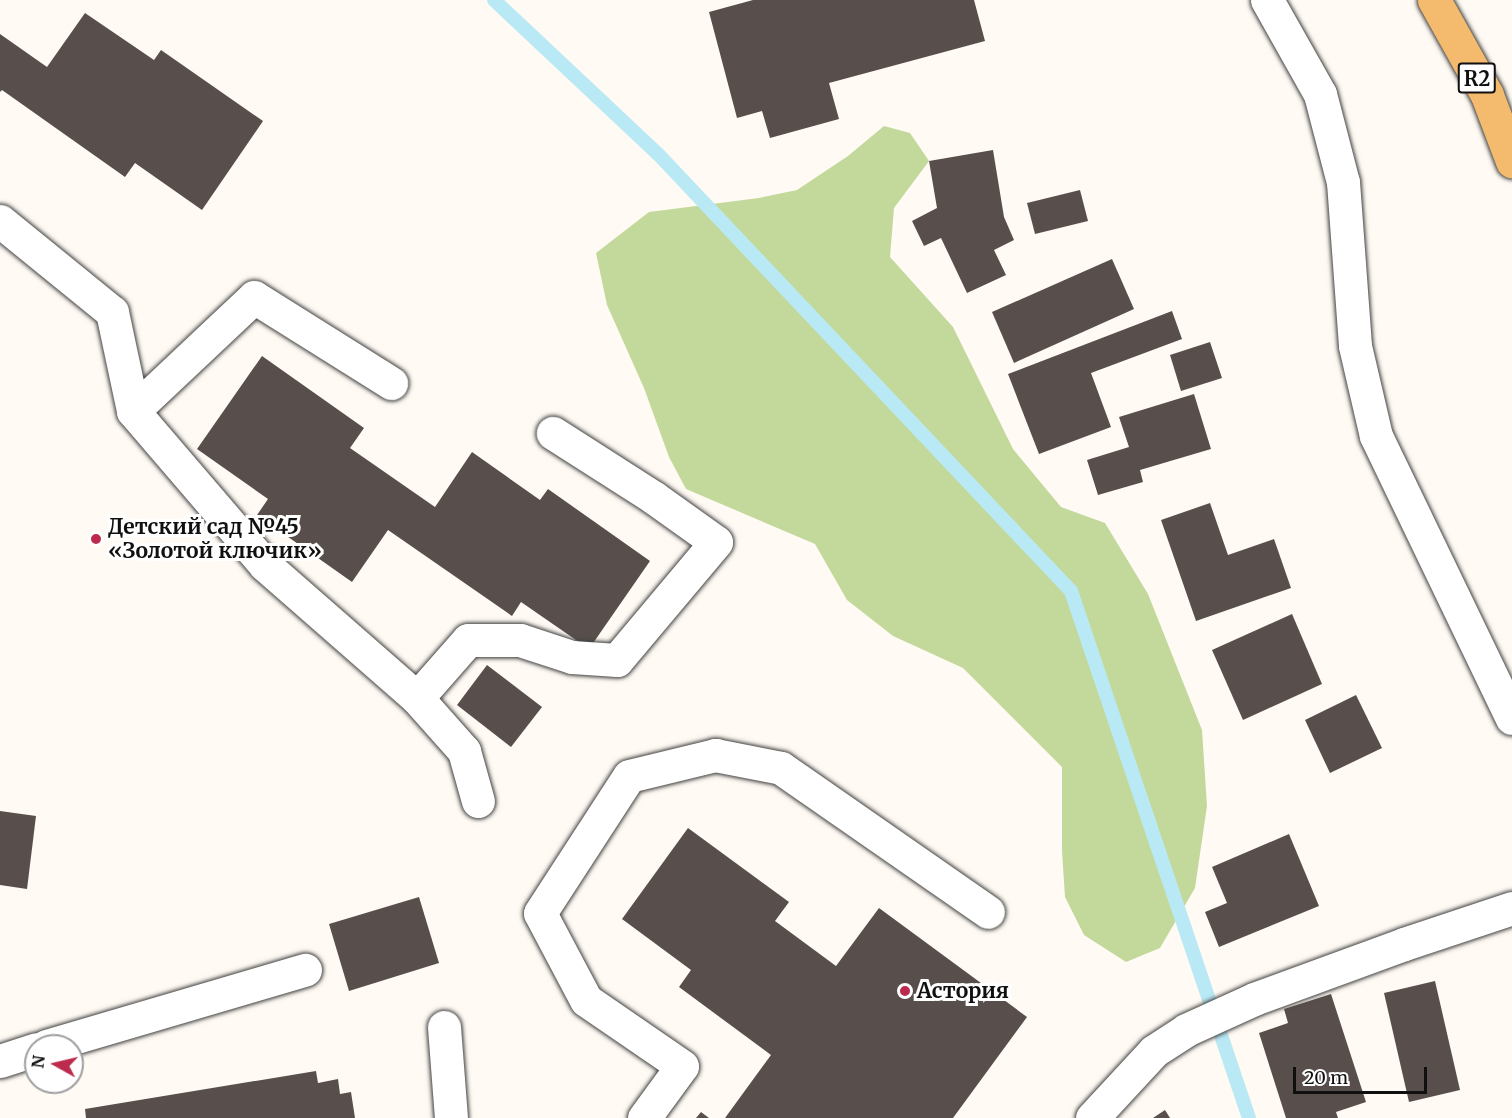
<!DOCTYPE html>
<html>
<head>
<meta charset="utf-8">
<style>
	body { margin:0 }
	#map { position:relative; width:1512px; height:1118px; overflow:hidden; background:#fffaf3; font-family:Merriweather,serif }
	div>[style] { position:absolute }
	.forest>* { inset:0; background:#c3d99c }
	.stream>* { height:14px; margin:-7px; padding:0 7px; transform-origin:7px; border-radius:7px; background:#b9e9f5 }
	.building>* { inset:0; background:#584f4c }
	.roads { filter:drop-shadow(0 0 2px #434343) drop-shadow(0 0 2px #434343) }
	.minor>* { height:33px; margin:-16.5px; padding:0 16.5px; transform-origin:16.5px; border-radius:16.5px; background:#fff }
	.major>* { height:33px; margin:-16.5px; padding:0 16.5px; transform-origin:16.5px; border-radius:16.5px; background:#f4ba6d }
	.dots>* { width:16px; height:16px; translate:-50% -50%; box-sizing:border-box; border:3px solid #fff; border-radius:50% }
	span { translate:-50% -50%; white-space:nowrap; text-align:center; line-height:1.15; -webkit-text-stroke:6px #fff; paint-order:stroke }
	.shield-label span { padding:2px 4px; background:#fff; border:2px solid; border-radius:4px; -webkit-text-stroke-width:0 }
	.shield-label { font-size:20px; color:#101010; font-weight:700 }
	.poi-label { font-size:21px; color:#101010; font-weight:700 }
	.left { translate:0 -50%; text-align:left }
	.north { position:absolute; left:24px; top:1034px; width:60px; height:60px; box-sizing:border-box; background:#fff; border:2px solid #9f9f9f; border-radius:50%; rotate:278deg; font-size:16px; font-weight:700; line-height:24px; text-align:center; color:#101010 }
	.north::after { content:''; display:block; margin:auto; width:21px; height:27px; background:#bc2b4d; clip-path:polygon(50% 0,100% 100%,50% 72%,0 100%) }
	.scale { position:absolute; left:1293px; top:1067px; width:134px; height:27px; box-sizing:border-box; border:3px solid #101010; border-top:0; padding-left:8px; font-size:18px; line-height:21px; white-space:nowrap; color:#101010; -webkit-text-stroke:4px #fff; paint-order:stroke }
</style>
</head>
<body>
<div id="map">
	<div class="forest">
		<div style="clip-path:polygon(884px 126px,910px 133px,929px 161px,894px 208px,890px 257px,953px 327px,1013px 449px,1061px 507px,1105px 523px,1148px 594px,1202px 730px,1207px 806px,1195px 888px,1160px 948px,1126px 962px,1084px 935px,1065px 897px,1062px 851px,1062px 767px,963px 668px,893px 636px,847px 600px,815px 544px,686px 489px,669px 457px,644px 388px,607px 305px,596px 253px,649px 212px,759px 198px,797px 190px,848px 156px)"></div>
	</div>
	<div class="stream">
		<div style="left:494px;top:0;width:225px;rotate:43.2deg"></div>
		<div style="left:658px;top:154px;width:601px;rotate:46.62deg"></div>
		<div style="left:1071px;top:591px;width:556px;rotate:71.34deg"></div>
	</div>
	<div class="building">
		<div style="clip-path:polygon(753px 0,974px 0,985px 41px,829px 83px,839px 119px,770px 138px,762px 111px,737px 118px,709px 12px)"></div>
		<div style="clip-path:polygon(85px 13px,154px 60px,161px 50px,263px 121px,202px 210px,135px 163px,125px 177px,2px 90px,0 92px,0 34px,47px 67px)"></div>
		<div style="clip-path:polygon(993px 150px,1004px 217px,1014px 240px,994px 250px,1006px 275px,967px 293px,941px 238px,924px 246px,912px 221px,937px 208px,929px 161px)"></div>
		<div style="clip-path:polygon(1080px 190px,1088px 221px,1035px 234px,1027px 203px)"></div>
		<div style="clip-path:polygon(1112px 259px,1134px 309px,1014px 363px,992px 312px)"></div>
		<div style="clip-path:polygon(1172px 311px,1182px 339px,1091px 373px,1111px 427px,1039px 454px,1008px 374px)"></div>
		<div style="clip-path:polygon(1210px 342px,1222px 378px,1181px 391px,1170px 355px)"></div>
		<div style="clip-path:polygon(262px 356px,364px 428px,350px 448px,435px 507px,472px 452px,540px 500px,548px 489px,650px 561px,589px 649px,521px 602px,512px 616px,388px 530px,352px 582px,257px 515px,268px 499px,197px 449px)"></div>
		<div style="clip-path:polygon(1194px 394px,1211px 449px,1140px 470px,1143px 482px,1098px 495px,1087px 460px,1129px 447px,1119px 417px)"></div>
		<div style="clip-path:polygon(1210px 503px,1228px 555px,1274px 539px,1291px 588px,1196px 621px,1161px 520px)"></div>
		<div style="clip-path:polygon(1292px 614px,1322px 684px,1243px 720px,1212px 650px)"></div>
		<div style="clip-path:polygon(487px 665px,542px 707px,511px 747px,457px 705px)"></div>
		<div style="clip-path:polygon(1356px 695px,1382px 748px,1330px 773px,1305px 720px)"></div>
		<div style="clip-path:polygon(0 811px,36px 816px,27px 889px,0 885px)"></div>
		<div style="clip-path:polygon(688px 828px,789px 902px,775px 921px,836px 966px,879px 908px,1027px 1017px,953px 1118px,725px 1118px,771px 1055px,679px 987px,691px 970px,622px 919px)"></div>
		<div style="clip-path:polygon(1289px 834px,1319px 906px,1219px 947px,1205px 912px,1227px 903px,1212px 867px)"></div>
		<div style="clip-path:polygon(419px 897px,439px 963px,349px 991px,329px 924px)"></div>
		<div style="clip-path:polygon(1435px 981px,1460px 1090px,1409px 1102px,1384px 993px)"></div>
		<div style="clip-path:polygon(1331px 994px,1366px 1102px,1336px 1112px,1338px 1118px,1286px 1118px,1259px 1033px,1288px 1023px,1284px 1009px)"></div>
		<div style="clip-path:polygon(316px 1071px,318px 1083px,338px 1079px,340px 1094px,351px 1092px,355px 1118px,86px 1118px,85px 1109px)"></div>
		<div style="clip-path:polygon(1165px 1110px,1170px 1118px,1153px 1118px)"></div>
		<div style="clip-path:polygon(701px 1112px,709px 1118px,696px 1118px)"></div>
	</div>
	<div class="roads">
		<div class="minor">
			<div style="left:1267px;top:0;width:108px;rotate:60.6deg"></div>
			<div style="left:1320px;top:94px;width:91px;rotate:75.4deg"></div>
			<div style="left:1343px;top:182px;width:164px;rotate:85.8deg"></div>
			<div style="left:1355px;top:346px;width:92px;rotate:76.9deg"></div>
			<div style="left:1376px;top:436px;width:313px;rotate:64.3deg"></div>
			<div style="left:0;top:221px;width:144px;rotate:39.1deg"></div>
			<div style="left:112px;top:312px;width:101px;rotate:78deg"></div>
			<div style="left:133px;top:411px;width:203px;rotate:49.4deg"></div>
			<div style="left:265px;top:565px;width:202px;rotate:41.2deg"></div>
			<div style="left:417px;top:698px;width:71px;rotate:48.4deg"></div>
			<div style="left:464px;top:751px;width:52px;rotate:74.4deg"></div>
			<div style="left:133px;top:411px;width:166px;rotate:-43.3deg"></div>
			<div style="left:254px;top:297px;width:162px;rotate:32.1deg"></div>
			<div style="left:417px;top:698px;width:77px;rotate:-48.7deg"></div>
			<div style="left:468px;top:640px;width:52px"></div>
			<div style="left:520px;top:640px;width:55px;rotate:18.1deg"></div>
			<div style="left:572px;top:657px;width:45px;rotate:3.8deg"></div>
			<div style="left:617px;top:660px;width:154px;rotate:-50deg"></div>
			<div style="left:716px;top:542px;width:77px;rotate:-144.5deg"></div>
			<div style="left:653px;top:497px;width:119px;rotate:-147.4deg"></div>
			<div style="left:444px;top:1027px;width:91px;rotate:85.6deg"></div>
			<div style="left:46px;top:1046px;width:270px;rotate:-16.4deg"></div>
			<div style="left:0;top:1061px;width:38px;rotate:-18deg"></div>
			<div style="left:644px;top:1118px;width:64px;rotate:-53.8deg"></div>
			<div style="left:682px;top:1066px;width:116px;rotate:-145.5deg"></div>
			<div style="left:586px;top:1000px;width:98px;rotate:-117.9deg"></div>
			<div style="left:540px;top:913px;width:163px;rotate:-57deg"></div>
			<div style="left:629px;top:776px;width:89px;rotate:-13.7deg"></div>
			<div style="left:715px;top:755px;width:67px;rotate:11.1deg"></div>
			<div style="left:781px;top:768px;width:252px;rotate:34.8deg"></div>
			<div style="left:1092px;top:1118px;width:91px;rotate:-47.2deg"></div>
			<div style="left:1154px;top:1051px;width:38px;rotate:-33deg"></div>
			<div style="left:1186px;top:1030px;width:75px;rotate:-24.5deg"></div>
			<div style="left:1254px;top:999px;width:160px;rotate:-20.1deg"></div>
			<div style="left:1404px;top:944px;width:114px;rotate:-18.4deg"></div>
		</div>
		<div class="major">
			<div style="left:1434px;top:0;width:109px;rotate:60.8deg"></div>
			<div style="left:1487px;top:95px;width:71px;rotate:69.3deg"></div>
		</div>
	</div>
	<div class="dots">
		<div style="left:96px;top:539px;background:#bc2b4d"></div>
		<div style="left:905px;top:991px;background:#bc2b4d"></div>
	</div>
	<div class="shield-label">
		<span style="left:1477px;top:78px">R2</span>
	</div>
	<div class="poi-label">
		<span class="left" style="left:108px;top:539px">Детский сад №45<br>«Золотой ключик»</span>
		<span class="left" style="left:917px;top:991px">Астория</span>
	</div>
	<div class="north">N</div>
	<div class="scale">20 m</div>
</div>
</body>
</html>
